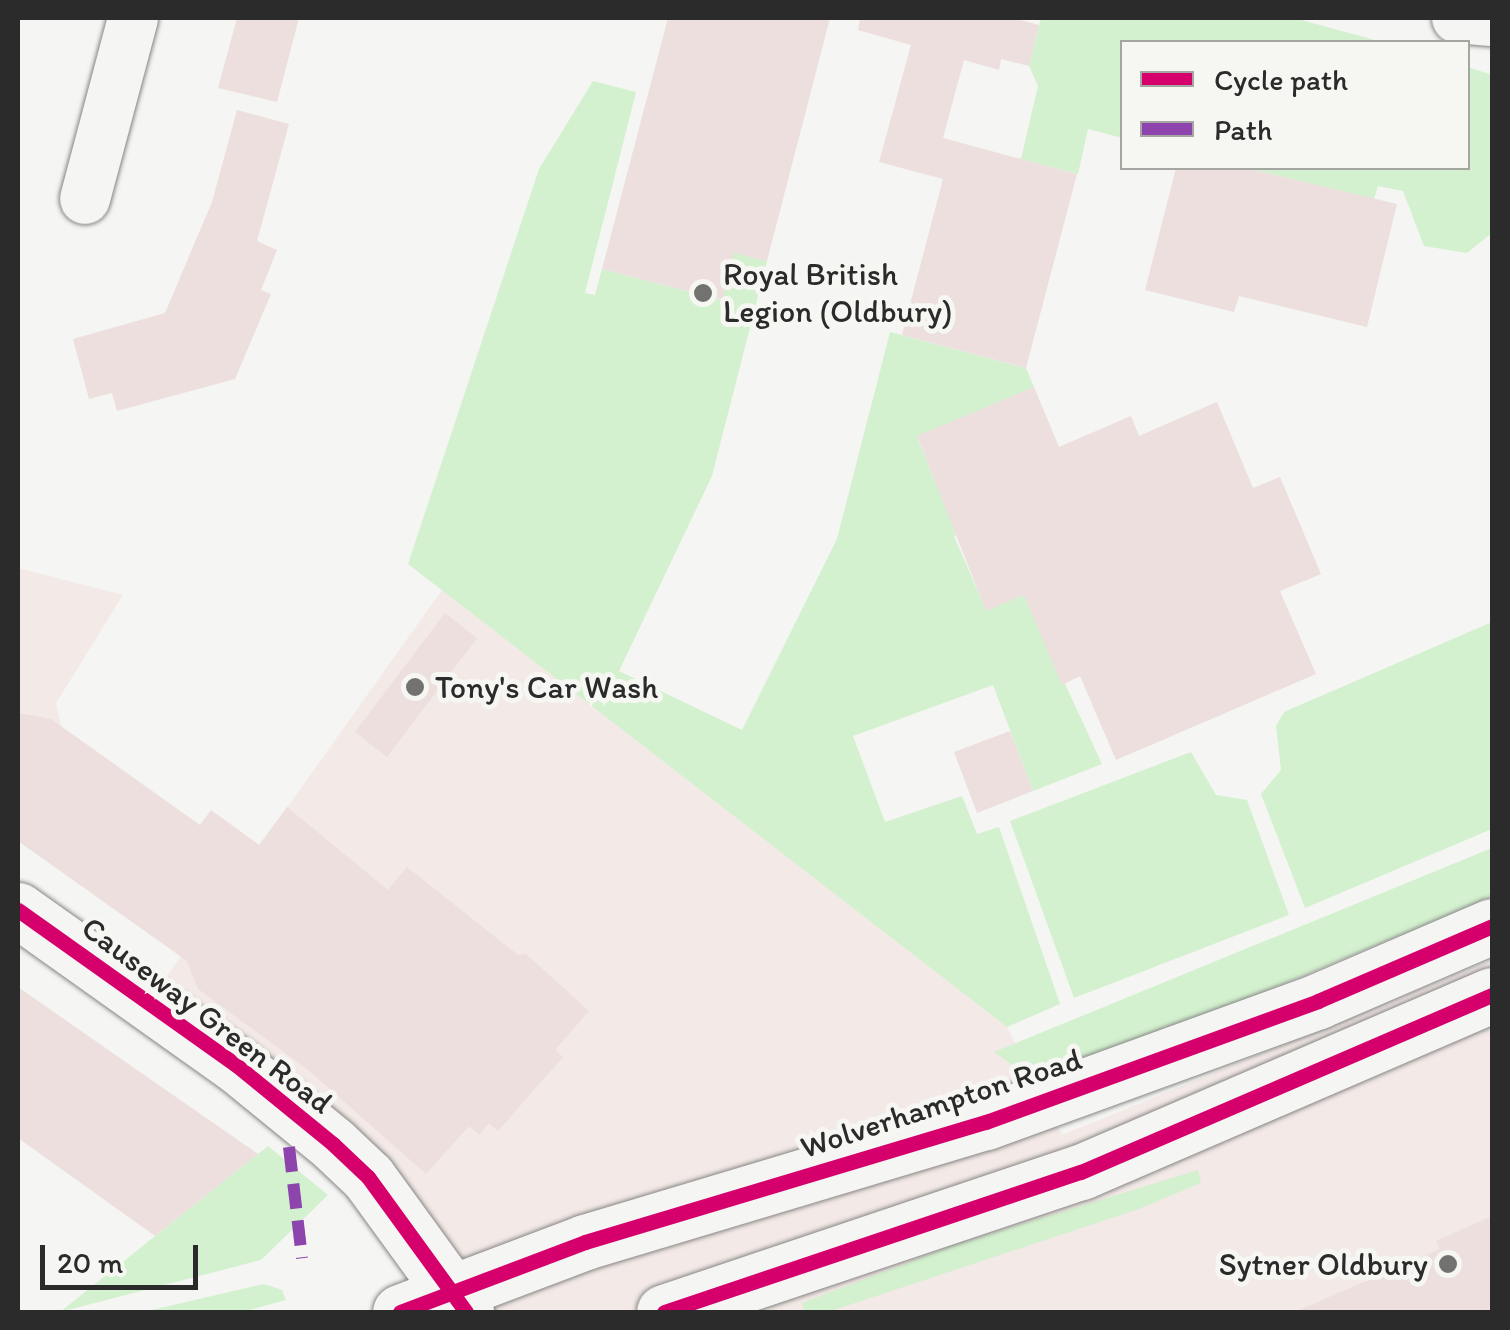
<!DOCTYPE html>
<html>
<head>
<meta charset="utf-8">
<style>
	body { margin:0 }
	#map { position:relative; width:1510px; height:1330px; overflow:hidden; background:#f5f5f3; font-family:Itim,sans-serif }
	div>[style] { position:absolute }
	.built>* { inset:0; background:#f3e9e6 }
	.green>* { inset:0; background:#d3f1ce }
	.building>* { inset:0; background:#ecdfde }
	.roads { filter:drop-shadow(0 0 2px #868685) drop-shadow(0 0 2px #868685) }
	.minor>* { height:50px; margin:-25px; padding:0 25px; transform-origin:25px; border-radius:25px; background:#f5f5f3 }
	.secondary>* { height:55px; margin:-27.5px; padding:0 27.5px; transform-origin:27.5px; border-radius:27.5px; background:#f5f5f3 }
	.trunk>* { height:55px; margin:-27.5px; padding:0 27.5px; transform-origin:27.5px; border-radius:27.5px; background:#f5f5f3 }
	.quiet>* { height:12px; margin-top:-6px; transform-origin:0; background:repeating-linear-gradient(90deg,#8e44ad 0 25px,transparent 0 37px) }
	.cycleway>* { height:15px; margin:-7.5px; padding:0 7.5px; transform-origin:7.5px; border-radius:7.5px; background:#d6006c }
	.dots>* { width:28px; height:28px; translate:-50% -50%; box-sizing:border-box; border:5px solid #f6f6f2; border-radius:50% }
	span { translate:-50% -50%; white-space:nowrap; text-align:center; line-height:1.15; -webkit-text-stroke:10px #f6f6f2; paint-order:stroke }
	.poi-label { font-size:32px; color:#2b2b2b }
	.left { translate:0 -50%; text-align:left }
	.right { translate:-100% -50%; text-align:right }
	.street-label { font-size:32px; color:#2b2b2b }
	.frame { position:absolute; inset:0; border:20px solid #2b2b2b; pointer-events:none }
	.legend { position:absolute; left:1120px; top:40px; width:350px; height:130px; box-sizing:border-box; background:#f6f6f2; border:2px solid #a5a5a2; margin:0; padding:12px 18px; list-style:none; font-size:30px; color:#2b2b2b }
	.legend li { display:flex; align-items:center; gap:20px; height:50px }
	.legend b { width:50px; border:2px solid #a5a5a2 }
	.scale { position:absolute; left:40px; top:1245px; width:158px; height:45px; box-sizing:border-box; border:5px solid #2b2b2b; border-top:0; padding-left:12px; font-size:30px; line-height:35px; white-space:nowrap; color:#2b2b2b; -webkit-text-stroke:8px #f6f6f2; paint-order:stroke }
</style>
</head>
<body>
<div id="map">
	<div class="built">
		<div style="clip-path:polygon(18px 568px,123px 595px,56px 703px,61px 726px,18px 790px)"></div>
		<div style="clip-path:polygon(442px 590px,1007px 1027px,1062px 1135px,1492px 960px,1492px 1312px,466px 1312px,456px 1294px,149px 1001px)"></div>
	</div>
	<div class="green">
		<div style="clip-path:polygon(1041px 18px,1294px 18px,1382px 42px,1122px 42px,1122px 138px,1088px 129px,1078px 174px,1021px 159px,1038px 86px,1029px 66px)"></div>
		<div style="clip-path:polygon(1468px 67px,1492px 75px,1492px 233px,1467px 253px,1424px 246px,1403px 191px,1378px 186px,1374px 199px,1246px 168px,1468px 168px)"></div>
		<div style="clip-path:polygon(593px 81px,636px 92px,585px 293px,595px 295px,602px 269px,721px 300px,734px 252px,767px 261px,712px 476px,619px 671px,742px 730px,837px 539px,890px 332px,1026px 368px,1034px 387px,917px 437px,936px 484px,984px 522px,954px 536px,986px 610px,1024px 595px,1102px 764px,1033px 791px,993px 685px,853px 736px,885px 822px,962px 796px,977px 834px,999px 827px,1060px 1004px,1007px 1027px,408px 564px,539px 169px)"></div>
		<div style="clip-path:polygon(1492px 622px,1492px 829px,1305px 908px,1261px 794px,1281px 770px,1276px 726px,1284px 712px)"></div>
		<div style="clip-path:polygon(1191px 752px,1216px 795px,1247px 800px,1289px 915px,1074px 998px,1010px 821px)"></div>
		<div style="clip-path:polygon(1492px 848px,1492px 897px,1041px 1085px,994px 1052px)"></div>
		<div style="clip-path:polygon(268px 1146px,328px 1195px,261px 1260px,60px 1312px)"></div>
		<div style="clip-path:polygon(1198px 1170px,1201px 1183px,1136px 1210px,828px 1312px,805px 1312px,802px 1303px,960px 1243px)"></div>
		<div style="clip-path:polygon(264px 1284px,282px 1290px,286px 1300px,242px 1312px,143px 1312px)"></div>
	</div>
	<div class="building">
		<div style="clip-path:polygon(237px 18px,299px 18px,277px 102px,218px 88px)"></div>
		<div style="clip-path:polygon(668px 18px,830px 18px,767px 261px,734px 253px,722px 300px,602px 269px)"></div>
		<div style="clip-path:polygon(860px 18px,1012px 18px,1039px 25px,1029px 66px,1001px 59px,999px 70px,964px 60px,943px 138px,1077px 174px,1026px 368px,902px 335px,943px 179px,879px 162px,911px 45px,858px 30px)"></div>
		<div style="clip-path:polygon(237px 110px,289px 124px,257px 241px,277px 250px,261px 290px,271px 294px,235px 379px,117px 411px,112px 393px,89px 399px,73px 339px,165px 313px,212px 202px)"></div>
		<div style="clip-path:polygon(1176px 168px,1246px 168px,1397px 204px,1367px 327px,1239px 296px,1234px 312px,1145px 290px)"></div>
		<div style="clip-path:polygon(1034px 387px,1059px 447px,1131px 416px,1139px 436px,1217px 402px,1253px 488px,1280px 477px,1321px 574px,1280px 591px,1316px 674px,1116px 760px,1080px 676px,1062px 685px,1024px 595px,986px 611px,917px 436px)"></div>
		<div style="clip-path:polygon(445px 613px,477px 638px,387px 757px,355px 732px)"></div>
		<div style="clip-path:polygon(18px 713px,51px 719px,200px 825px,211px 810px,259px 845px,287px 807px,388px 890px,407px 867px,518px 955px,526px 954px,589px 1011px,555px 1050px,563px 1057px,498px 1131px,489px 1123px,479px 1135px,469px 1126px,426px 1174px,307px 1069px,198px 989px,187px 961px,18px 841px)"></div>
		<div style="clip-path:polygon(1010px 731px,1033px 791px,977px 813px,954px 752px)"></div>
		<div style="clip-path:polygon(18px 987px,163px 1088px,258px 1154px,155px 1236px,18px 1138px)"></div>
		<div style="clip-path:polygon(1492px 1216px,1492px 1312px,1295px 1312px,1440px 1249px,1436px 1241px)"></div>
	</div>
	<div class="roads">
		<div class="minor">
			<div style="left:1457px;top:18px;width:35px;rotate:5deg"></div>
			<div style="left:85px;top:199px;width:187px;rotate:-75.1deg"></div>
		</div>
		<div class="secondary">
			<div style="left:18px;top:910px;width:266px;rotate:35.4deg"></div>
			<div style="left:235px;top:1064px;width:127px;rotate:39.2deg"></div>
			<div style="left:333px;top:1144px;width:48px;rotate:43.3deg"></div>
			<div style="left:368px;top:1177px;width:167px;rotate:54deg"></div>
		</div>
		<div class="trunk">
			<div style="left:400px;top:1312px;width:198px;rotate:-20.7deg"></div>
			<div style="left:585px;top:1242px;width:419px;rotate:-16.7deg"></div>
			<div style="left:986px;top:1122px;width:353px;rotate:-20deg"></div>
			<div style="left:1318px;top:1001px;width:189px;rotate:-23.3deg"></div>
			<div style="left:664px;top:1312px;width:440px;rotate:-18.6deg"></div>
			<div style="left:1081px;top:1172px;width:447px;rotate:-23.3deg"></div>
		</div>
	</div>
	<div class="quiet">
		<div style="left:289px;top:1147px;width:112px;rotate:83.3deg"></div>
	</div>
	<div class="cycleway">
		<div style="left:18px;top:910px;width:266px;rotate:35.4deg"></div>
		<div style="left:235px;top:1064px;width:127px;rotate:39.2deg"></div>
		<div style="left:333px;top:1144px;width:48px;rotate:43.3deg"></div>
		<div style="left:368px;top:1177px;width:167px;rotate:54deg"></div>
		<div style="left:400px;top:1312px;width:198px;rotate:-20.7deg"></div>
		<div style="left:585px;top:1242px;width:419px;rotate:-16.7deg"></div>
		<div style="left:986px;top:1122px;width:353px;rotate:-20deg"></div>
		<div style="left:1318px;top:1001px;width:189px;rotate:-23.3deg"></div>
		<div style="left:664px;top:1312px;width:440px;rotate:-18.6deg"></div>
		<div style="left:1081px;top:1172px;width:447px;rotate:-23.3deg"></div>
	</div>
	<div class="dots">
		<div style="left:703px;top:293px;background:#727271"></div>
		<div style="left:415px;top:687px;background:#727271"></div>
		<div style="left:1448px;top:1264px;background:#727271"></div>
	</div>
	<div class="poi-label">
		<span class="left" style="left:723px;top:293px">Royal British<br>Legion (Oldbury)</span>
		<span class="left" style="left:435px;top:687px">Tony's Car Wash</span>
		<span class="right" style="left:1428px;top:1264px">Sytner Oldbury</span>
	</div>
	<div class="street-label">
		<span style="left:207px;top:1015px;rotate:37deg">Causeway Green Road</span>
		<span style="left:941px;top:1103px;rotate:-18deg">Wolverhampton Road</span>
	</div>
	<div class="frame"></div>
	<ul class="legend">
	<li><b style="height:12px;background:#d6006c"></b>Cycle path</li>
	<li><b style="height:12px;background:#8e44ad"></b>Path</li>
	</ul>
	<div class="scale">20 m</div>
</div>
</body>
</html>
